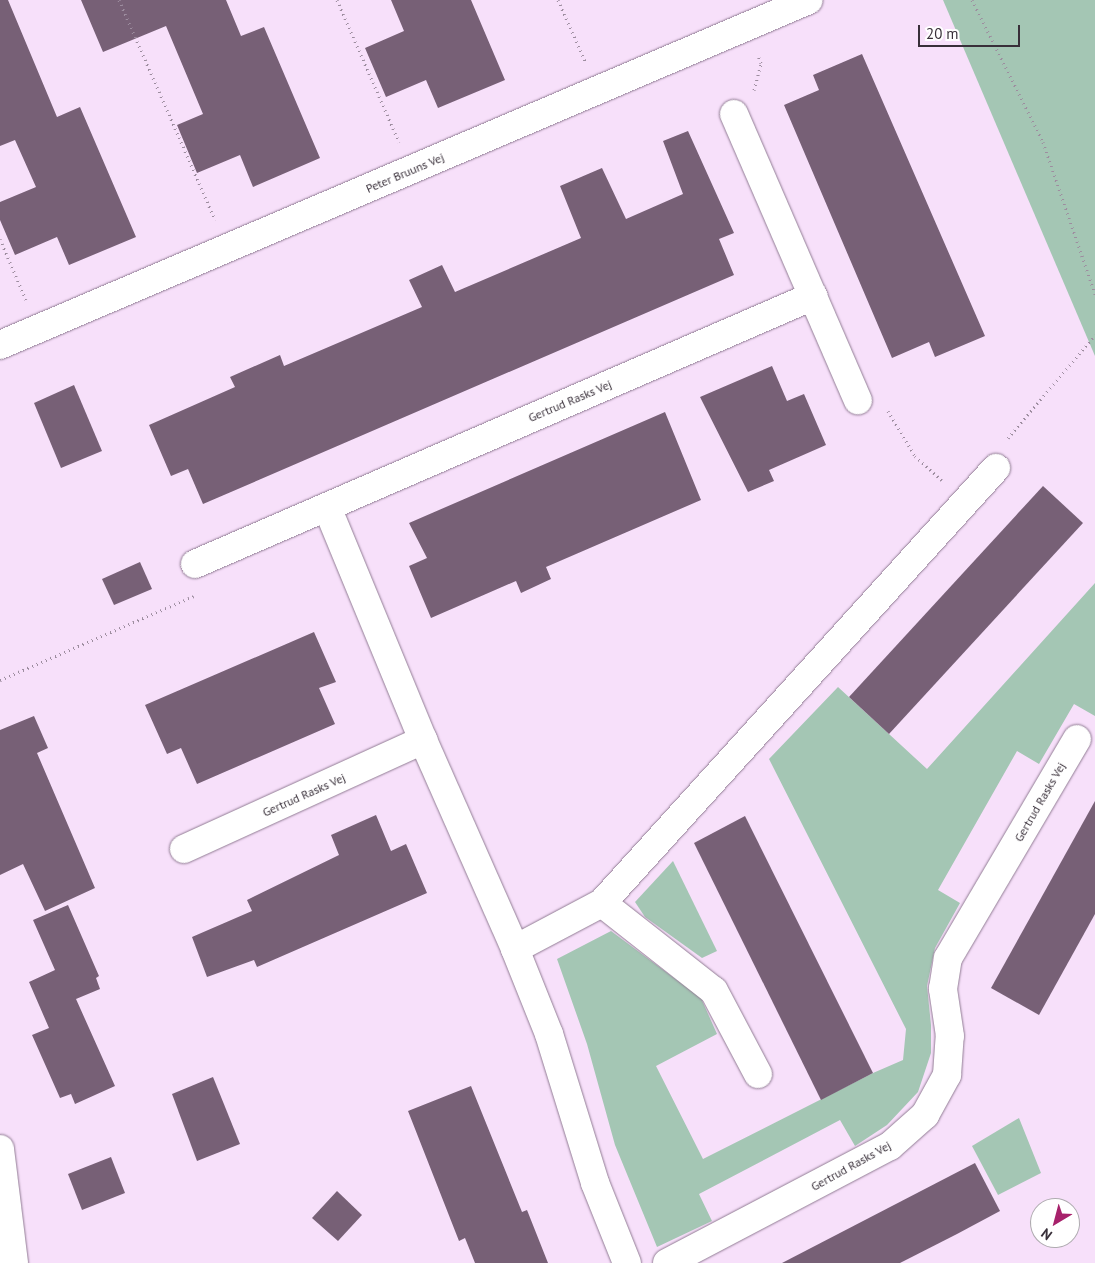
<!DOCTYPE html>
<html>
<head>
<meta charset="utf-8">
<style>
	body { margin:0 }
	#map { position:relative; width:1095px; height:1263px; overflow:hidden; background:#f7e0fa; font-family:"PT Sans",sans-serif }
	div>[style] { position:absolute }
	.green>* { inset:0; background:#a4c6b4 }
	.building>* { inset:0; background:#776076 }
	.path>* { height:3px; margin-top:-1.5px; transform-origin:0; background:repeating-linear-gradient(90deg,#9d8d9f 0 1px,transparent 0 5px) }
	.roads { filter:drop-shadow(0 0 1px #917c94) drop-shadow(0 0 1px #917c94) }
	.minor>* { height:28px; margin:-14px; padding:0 14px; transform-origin:14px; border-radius:14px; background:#fff }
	span { translate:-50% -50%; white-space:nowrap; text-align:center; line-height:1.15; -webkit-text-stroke:5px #fff; paint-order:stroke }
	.street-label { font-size:12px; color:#382f39 }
	.north { position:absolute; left:1030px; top:1198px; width:50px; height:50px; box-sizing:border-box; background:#fff; border:1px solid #afacb0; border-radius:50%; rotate:217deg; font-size:14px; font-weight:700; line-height:20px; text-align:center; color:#382f39 }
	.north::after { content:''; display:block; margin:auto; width:18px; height:22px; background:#a7216b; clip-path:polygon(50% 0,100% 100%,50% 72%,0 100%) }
	.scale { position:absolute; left:918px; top:25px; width:102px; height:22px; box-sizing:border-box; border:2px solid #382f39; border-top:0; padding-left:6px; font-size:15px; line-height:18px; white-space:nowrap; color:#382f39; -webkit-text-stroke:4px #fff; paint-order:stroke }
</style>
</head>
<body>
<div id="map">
	<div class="green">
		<div style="clip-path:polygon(943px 0,1095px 0,1095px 356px)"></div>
		<div style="clip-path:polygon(1095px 583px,1095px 716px,1074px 704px,1039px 764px,1017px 751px,938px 890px,960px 903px,935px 948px,927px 986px,931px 1025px,931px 1053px,918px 1092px,887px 1125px,855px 1146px,840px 1120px,699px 1194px,712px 1221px,657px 1247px,615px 1145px,587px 1044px,557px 959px,611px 931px,701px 998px,717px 1034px,656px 1066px,703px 1159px,873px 1073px,903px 1060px,906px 1029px,769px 759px,838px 687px,927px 769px)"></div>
		<div style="clip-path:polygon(673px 861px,717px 951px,702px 958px,645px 917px,635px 902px)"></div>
		<div style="clip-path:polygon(1019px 1118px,1041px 1173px,998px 1195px,972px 1146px)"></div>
	</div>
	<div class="building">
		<div style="clip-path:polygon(0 0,8px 0,57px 117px,80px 107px,136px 237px,69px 265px,57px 237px,15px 255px,0 220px,0 202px,36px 187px,15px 140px,0 146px)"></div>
		<div style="clip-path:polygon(81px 0,226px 0,241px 36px,264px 27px,320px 158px,253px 187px,240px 155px,197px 173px,177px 125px,203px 114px,166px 26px,103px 52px)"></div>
		<div style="clip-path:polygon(391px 0,471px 0,505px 80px,438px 108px,426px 80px,386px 97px,365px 48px,404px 31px)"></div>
		<div style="clip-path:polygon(862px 54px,985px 336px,935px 357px,929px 342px,892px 358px,784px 105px,819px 90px,813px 75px)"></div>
		<div style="clip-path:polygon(688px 131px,734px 233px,719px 239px,734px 275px,203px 504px,188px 469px,171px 476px,149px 425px,235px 387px,230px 377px,280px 355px,284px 366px,422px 307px,409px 280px,442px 265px,455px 292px,581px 238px,560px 186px,602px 168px,626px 219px,683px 194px,663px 141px)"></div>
		<div style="clip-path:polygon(772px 366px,787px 401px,804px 394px,826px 445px,769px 470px,774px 481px,748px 492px,700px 397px)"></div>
		<div style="clip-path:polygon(74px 385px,102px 451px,61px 468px,34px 403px)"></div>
		<div style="clip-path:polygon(665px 412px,701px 500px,546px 567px,551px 579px,521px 593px,516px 581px,431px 618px,409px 566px,427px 558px,409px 523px)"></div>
		<div style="clip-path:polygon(1043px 486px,1083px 523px,889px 734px,849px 697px)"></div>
		<div style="clip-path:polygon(140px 562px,152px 589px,114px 605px,102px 579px)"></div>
		<div style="clip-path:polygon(314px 632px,336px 682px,319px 688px,335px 724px,197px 784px,181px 748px,167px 754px,145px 705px)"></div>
		<div style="clip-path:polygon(34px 716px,48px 748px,37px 753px,95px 888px,45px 911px,23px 864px,0 875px,0 730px)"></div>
		<div style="clip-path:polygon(1095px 801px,1095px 914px,1039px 1015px,991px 988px)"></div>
		<div style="clip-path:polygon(376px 815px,391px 851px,406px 844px,427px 893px,257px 967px,254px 960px,207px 977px,192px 937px,252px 911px,247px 900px,339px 855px,331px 835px)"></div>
		<div style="clip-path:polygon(745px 816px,873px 1073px,821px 1100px,694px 843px)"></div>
		<div style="clip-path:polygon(68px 905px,99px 976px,96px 978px,100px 989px,76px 999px,115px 1086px,75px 1104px,71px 1094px,60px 1098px,32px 1035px,49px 1028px,29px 982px,55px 970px,33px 920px)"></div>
		<div style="clip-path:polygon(213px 1077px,240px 1144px,197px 1161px,172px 1094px)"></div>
		<div style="clip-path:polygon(471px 1086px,522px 1212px,527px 1210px,548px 1263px,475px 1263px,465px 1238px,459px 1241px,408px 1111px)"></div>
		<div style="clip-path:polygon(111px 1157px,125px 1193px,82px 1210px,68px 1174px)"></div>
		<div style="clip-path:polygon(975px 1163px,1000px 1211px,957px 1234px,900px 1263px,782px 1263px)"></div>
		<div style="clip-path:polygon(337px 1191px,362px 1215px,338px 1241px,312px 1218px)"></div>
	</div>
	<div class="path">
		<div style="left:119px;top:0;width:240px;rotate:66.4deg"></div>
		<div style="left:337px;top:0;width:155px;rotate:66.4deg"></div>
		<div style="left:558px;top:0;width:67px;rotate:66.1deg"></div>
		<div style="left:972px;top:0;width:159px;rotate:63.4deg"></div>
		<div style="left:1043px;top:142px;width:161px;rotate:71.1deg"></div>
		<div style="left:754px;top:90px;width:28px;rotate:-75deg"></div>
		<div style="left:761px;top:63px;width:9px;rotate:-111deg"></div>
		<div style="left:0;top:239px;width:66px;rotate:66.9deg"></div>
		<div style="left:888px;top:411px;width:52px;rotate:59deg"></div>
		<div style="left:915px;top:456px;width:36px;rotate:42deg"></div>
		<div style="left:1008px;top:438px;width:135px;rotate:-49.8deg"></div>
		<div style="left:0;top:680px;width:211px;rotate:-23.4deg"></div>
	</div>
	<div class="roads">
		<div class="minor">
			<div style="left:734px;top:114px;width:312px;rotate:66.6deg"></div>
			<div style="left:0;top:345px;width:879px;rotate:-23.1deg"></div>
			<div style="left:327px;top:507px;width:252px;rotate:67.6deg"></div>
			<div style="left:423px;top:740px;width:228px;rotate:66.2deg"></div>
			<div style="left:515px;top:949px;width:92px;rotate:68.2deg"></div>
			<div style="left:549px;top:1034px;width:156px;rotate:72.8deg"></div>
			<div style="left:595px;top:1183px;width:86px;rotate:68.2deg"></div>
			<div style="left:195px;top:564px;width:674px;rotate:-23.44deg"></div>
			<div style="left:184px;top:849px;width:263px;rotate:-24.5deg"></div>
			<div style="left:602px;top:903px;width:142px;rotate:38.2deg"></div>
			<div style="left:714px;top:991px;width:94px;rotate:62.1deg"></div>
			<div style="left:515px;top:949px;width:98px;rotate:-27.9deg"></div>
			<div style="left:602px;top:903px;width:587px;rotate:-47.83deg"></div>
			<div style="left:0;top:1149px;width:115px;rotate:83deg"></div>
			<div style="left:667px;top:1263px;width:252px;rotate:-27.7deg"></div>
			<div style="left:890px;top:1146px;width:47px;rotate:-41.5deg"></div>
			<div style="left:925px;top:1115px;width:46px;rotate:-61.2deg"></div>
			<div style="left:947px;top:1075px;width:39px;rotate:-86deg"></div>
			<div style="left:950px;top:1036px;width:48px;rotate:-98.5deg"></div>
			<div style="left:943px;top:989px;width:31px;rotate:-81deg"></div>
			<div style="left:948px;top:958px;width:254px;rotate:-59.5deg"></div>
		</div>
	</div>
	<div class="street-label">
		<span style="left:405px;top:173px;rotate:-23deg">Peter Bruuns Vej</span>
		<span style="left:570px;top:401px;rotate:-23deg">Gertrud Rasks Vej</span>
		<span style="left:304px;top:795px;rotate:-24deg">Gertrud Rasks Vej</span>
		<span style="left:1040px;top:802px;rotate:-60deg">Gertrud Rasks Vej</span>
		<span style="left:851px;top:1166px;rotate:-29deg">Gertrud Rasks Vej</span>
	</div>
	<div class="north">N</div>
	<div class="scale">20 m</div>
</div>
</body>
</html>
